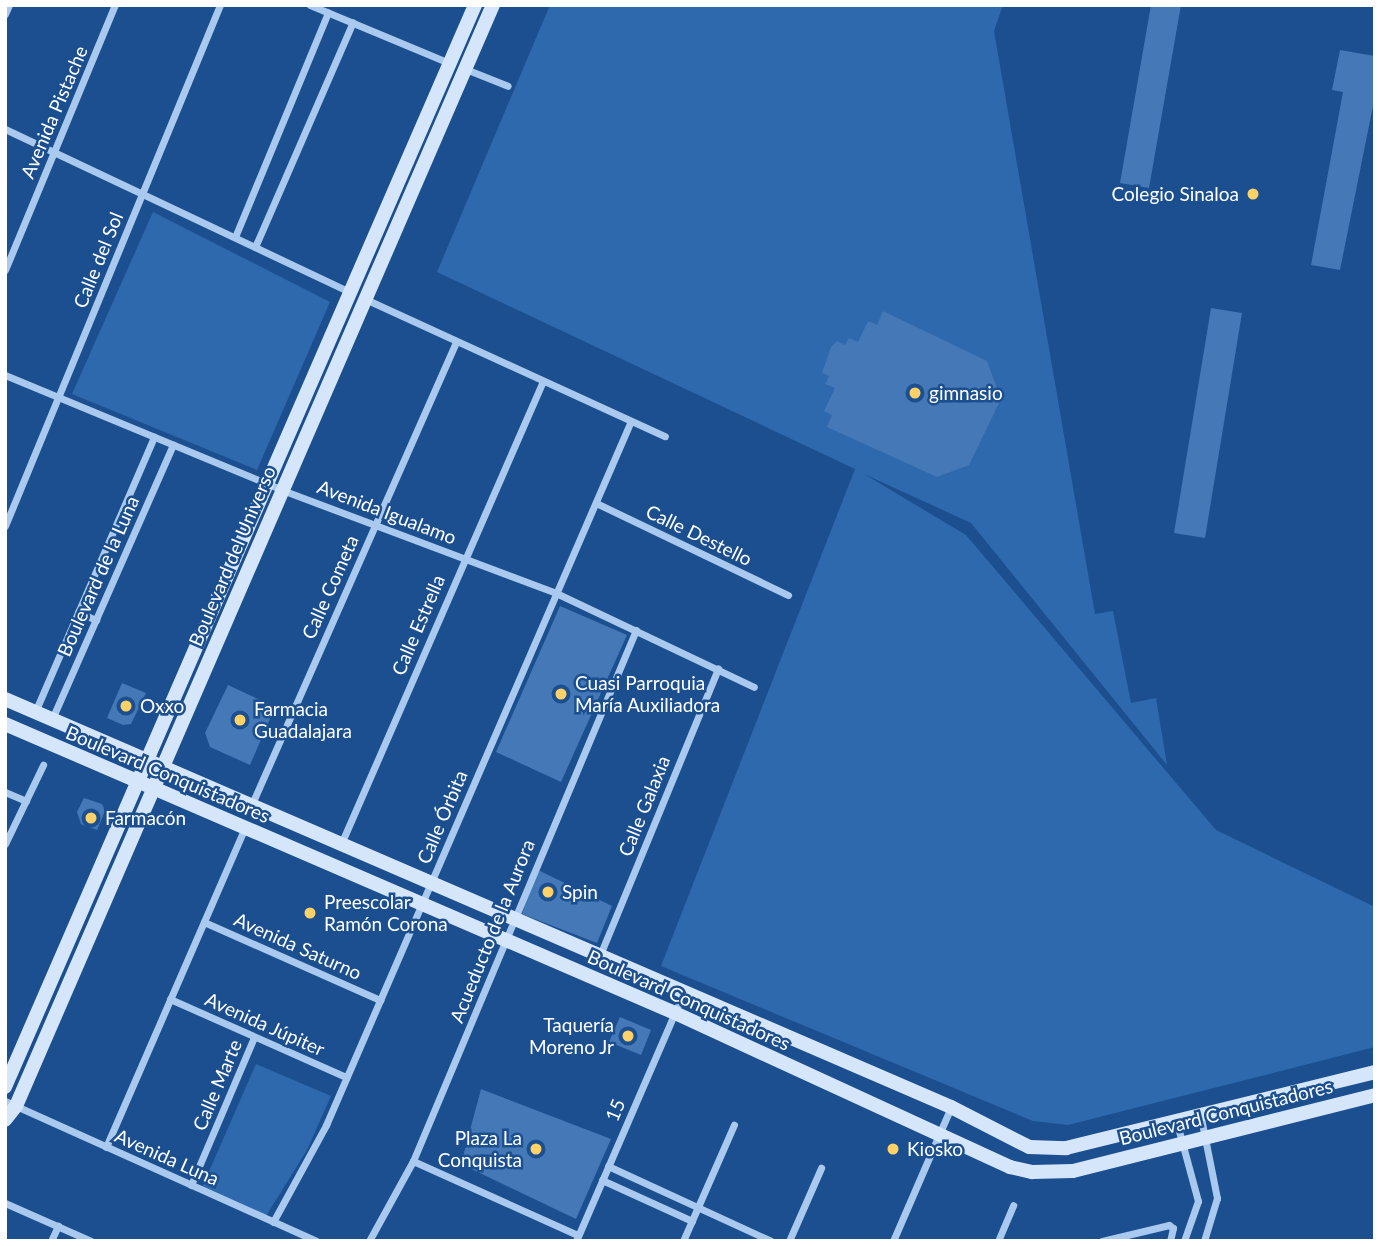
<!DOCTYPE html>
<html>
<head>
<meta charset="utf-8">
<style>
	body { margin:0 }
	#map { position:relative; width:1380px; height:1246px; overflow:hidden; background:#1b4f8f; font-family:Lato,sans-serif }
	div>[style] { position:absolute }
	.green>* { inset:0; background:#2e69ad }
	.building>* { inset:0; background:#4478b7 }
	.street>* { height:7px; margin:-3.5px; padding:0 3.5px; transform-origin:3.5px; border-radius:3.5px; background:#a9c9ee }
	.secondary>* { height:14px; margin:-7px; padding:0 7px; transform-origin:7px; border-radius:7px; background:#d6e6fa }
	.dots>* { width:19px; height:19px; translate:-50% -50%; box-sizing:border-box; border:4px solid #1b4f8f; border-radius:50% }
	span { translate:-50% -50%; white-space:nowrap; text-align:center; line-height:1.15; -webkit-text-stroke:5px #1b4f8f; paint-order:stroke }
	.street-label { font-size:19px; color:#fff }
	.poi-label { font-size:19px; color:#fff }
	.right { translate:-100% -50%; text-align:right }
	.left { translate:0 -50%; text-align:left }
	.frame { position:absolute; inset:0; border:7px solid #fff; pointer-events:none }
</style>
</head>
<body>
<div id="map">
	<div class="green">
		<div style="clip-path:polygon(550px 5px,1003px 5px,994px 31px,1095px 614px,1113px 611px,1131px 703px,1156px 698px,1167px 765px,971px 523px,864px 474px,966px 535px,1216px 830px,1375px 907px,1375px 1047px,1068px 1125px,1033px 1121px,661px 966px,855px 469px,437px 272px)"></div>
		<div style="clip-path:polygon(153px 212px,330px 302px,257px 470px,72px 394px)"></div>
		<div style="clip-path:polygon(256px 1064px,331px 1096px,307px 1150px,263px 1221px,200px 1192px)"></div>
	</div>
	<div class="building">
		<div style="clip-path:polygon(1151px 5px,1181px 5px,1149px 188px,1120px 183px)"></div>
		<div style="clip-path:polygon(1340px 50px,1375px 56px,1375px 96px,1340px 270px,1311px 265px,1343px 92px,1332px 90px)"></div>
		<div style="clip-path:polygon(1211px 308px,1242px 313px,1205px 538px,1174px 533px)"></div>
		<div style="clip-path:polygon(883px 311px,987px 361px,1001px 399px,969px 465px,937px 477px,827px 427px,832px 415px,824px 411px,835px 388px,825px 384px,829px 376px,822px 373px,831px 347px,837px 341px,845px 345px,849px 338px,858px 342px,868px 321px,877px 325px)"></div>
		<div style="clip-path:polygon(560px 606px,627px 635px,561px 782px,496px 752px)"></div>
		<div style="clip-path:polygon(122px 683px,146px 693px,131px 724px,123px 725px,107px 718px)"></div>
		<div style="clip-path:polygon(228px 685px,275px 707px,250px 765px,210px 747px,205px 733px)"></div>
		<div style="clip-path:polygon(84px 798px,102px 804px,105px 811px,97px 830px,81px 824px,77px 812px)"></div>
		<div style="clip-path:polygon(538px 870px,612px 906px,597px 943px,522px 914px)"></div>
		<div style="clip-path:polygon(620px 1017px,651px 1030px,641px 1055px,609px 1042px)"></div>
		<div style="clip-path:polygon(481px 1089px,611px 1139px,576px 1219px,461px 1164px)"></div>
	</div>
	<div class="street">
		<div style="left:310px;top:5px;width:154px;rotate:22.6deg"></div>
		<div style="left:5px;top:14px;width:10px;rotate:-66deg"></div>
		<div style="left:463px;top:68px;width:48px;rotate:21.8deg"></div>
		<div style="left:5px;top:129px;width:384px;rotate:25.3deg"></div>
		<div style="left:235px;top:237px;width:243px;rotate:-67.5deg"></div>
		<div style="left:255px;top:247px;width:245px;rotate:-66.5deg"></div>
		<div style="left:5px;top:270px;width:287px;rotate:-67.5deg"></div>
		<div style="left:363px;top:298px;width:332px;rotate:24.6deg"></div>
		<div style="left:5px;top:375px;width:300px;rotate:22.5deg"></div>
		<div style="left:282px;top:490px;width:293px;rotate:20.6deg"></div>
		<div style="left:556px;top:593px;width:219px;rotate:25.4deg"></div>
		<div style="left:596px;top:503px;width:213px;rotate:25.6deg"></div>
		<div style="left:5px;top:526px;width:564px;rotate:-67.58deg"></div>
		<div style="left:78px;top:612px;width:20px;rotate:24deg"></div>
		<div style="left:35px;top:712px;width:300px;rotate:-66.6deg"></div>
		<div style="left:52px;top:719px;width:300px;rotate:-66.2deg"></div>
		<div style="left:5px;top:792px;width:23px;rotate:23deg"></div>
		<div style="left:251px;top:806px;width:507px;rotate:-66.16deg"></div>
		<div style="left:5px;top:844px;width:88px;rotate:-64.3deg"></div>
		<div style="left:341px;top:844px;width:505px;rotate:-66.43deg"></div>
		<div style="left:204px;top:922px;width:193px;rotate:23.9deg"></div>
		<div style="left:600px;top:955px;width:310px;rotate:-67.6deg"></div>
		<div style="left:170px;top:999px;width:193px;rotate:23.9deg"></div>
		<div style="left:5px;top:1101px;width:341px;rotate:24.2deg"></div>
		<div style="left:1200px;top:1113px;width:87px;rotate:78.7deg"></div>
		<div style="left:1217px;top:1198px;width:45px;rotate:106.8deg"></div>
		<div style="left:1176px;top:1120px;width:84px;rotate:74.8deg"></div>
		<div style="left:1198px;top:1201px;width:42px;rotate:109.3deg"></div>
		<div style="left:106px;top:1147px;width:348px;rotate:-66.5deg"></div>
		<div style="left:413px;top:1161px;width:181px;rotate:24.2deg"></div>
		<div style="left:608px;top:1166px;width:179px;rotate:24.7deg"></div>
		<div style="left:602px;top:1180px;width:99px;rotate:24.5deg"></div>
		<div style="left:191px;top:1185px;width:161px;rotate:-66.9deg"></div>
		<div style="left:5px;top:1203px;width:94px;rotate:23.8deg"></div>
		<div style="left:273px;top:1222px;width:111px;rotate:-61.3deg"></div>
		<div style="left:326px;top:1125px;width:767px;rotate:-66.58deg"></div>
		<div style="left:51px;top:1241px;width:17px;rotate:-65deg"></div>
		<div style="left:369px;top:1241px;width:91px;rotate:-61.2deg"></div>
		<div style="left:413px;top:1161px;width:576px;rotate:-67.22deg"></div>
		<div style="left:576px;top:1241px;width:272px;rotate:-66.6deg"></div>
		<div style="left:683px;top:1241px;width:127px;rotate:-66.3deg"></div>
		<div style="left:789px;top:1241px;width:80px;rotate:-66.3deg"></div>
		<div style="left:893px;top:1241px;width:146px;rotate:-66.6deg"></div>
		<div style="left:998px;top:1241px;width:39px;rotate:-67deg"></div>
		<div style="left:1102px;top:1241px;width:69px;rotate:-13.4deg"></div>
		<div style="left:1169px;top:1225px;width:5px;rotate:37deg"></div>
		<div style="left:1173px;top:1228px;width:13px;rotate:103deg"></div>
	</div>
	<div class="secondary">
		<div style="left:5px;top:699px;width:1030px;rotate:23.33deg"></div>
		<div style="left:951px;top:1107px;width:88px;rotate:27.1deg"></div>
		<div style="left:1029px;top:1147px;width:37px;rotate:2deg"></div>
		<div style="left:1066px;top:1148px;width:318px;rotate:-13.8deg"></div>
		<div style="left:5px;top:724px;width:730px;rotate:23.33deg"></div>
		<div style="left:675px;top:1013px;width:369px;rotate:24.7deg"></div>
		<div style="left:1010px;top:1167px;width:23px;rotate:13deg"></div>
		<div style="left:1032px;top:1172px;width:41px;rotate:-1.4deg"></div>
		<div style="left:1073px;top:1171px;width:311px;rotate:-14.1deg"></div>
		<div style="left:5px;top:1087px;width:1180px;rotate:-66.52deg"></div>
		<div style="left:5px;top:1120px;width:18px;rotate:-52deg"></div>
		<div style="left:16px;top:1106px;width:1200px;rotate:-66.58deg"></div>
	</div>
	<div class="dots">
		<div style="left:1253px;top:194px;background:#ffd166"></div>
		<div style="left:915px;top:393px;background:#ffd166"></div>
		<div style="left:561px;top:694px;background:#ffd166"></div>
		<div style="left:126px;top:706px;background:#ffd166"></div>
		<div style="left:240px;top:720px;background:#ffd166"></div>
		<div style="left:91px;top:818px;background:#ffd166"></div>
		<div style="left:548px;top:892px;background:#ffd166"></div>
		<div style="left:310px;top:913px;background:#ffd166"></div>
		<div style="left:628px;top:1036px;background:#ffd166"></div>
		<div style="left:536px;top:1149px;background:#ffd166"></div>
		<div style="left:893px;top:1149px;background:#ffd166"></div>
	</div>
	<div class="street-label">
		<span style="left:54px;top:112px;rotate:-67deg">Avenida Pistache</span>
		<span style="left:98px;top:260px;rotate:-68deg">Calle del Sol</span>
		<span style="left:387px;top:512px;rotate:21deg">Avenida Igualamo</span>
		<span style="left:699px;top:535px;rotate:26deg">Calle Destello</span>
		<span style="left:232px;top:556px;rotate:-67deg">Boulevard del Universo</span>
		<span style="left:98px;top:576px;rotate:-66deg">Boulevard de la Luna</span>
		<span style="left:330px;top:587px;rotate:-66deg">Calle Cometa</span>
		<span style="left:418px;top:625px;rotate:-67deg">Calle Estrella</span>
		<span style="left:168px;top:774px;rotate:23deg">Boulevard Conquistadores</span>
		<span style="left:644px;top:806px;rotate:-68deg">Calle Galaxia</span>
		<span style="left:442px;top:817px;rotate:-67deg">Calle Órbita</span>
		<span style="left:492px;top:931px;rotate:-68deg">Acueducto de la Aurora</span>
		<span style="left:298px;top:946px;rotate:24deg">Avenida Saturno</span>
		<span style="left:689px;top:1000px;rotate:24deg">Boulevard Conquistadores</span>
		<span style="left:265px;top:1024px;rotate:24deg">Avenida Júpiter</span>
		<span style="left:217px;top:1085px;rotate:-67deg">Calle Marte</span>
		<span style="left:615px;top:1110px;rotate:-67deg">15</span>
		<span style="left:1226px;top:1112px;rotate:-14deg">Boulevard Conquistadores</span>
		<span style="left:167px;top:1157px;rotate:24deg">Avenida Luna</span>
	</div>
	<div class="poi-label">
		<span class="right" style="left:1239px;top:194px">Colegio Sinaloa</span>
		<span class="left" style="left:929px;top:393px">gimnasio</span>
		<span class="left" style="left:575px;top:694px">Cuasi Parroquia<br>María Auxiliadora</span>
		<span class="left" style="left:140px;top:706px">Oxxo</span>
		<span class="left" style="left:254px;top:720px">Farmacia<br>Guadalajara</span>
		<span class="left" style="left:105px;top:818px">Farmacón</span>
		<span class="left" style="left:562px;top:892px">Spin</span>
		<span class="left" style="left:324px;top:913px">Preescolar<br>Ramón Corona</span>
		<span class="right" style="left:614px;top:1036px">Taquería<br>Moreno Jr</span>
		<span class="right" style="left:522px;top:1149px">Plaza La<br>Conquista</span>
		<span class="left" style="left:907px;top:1149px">Kiosko</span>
	</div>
	<div class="frame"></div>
</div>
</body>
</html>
